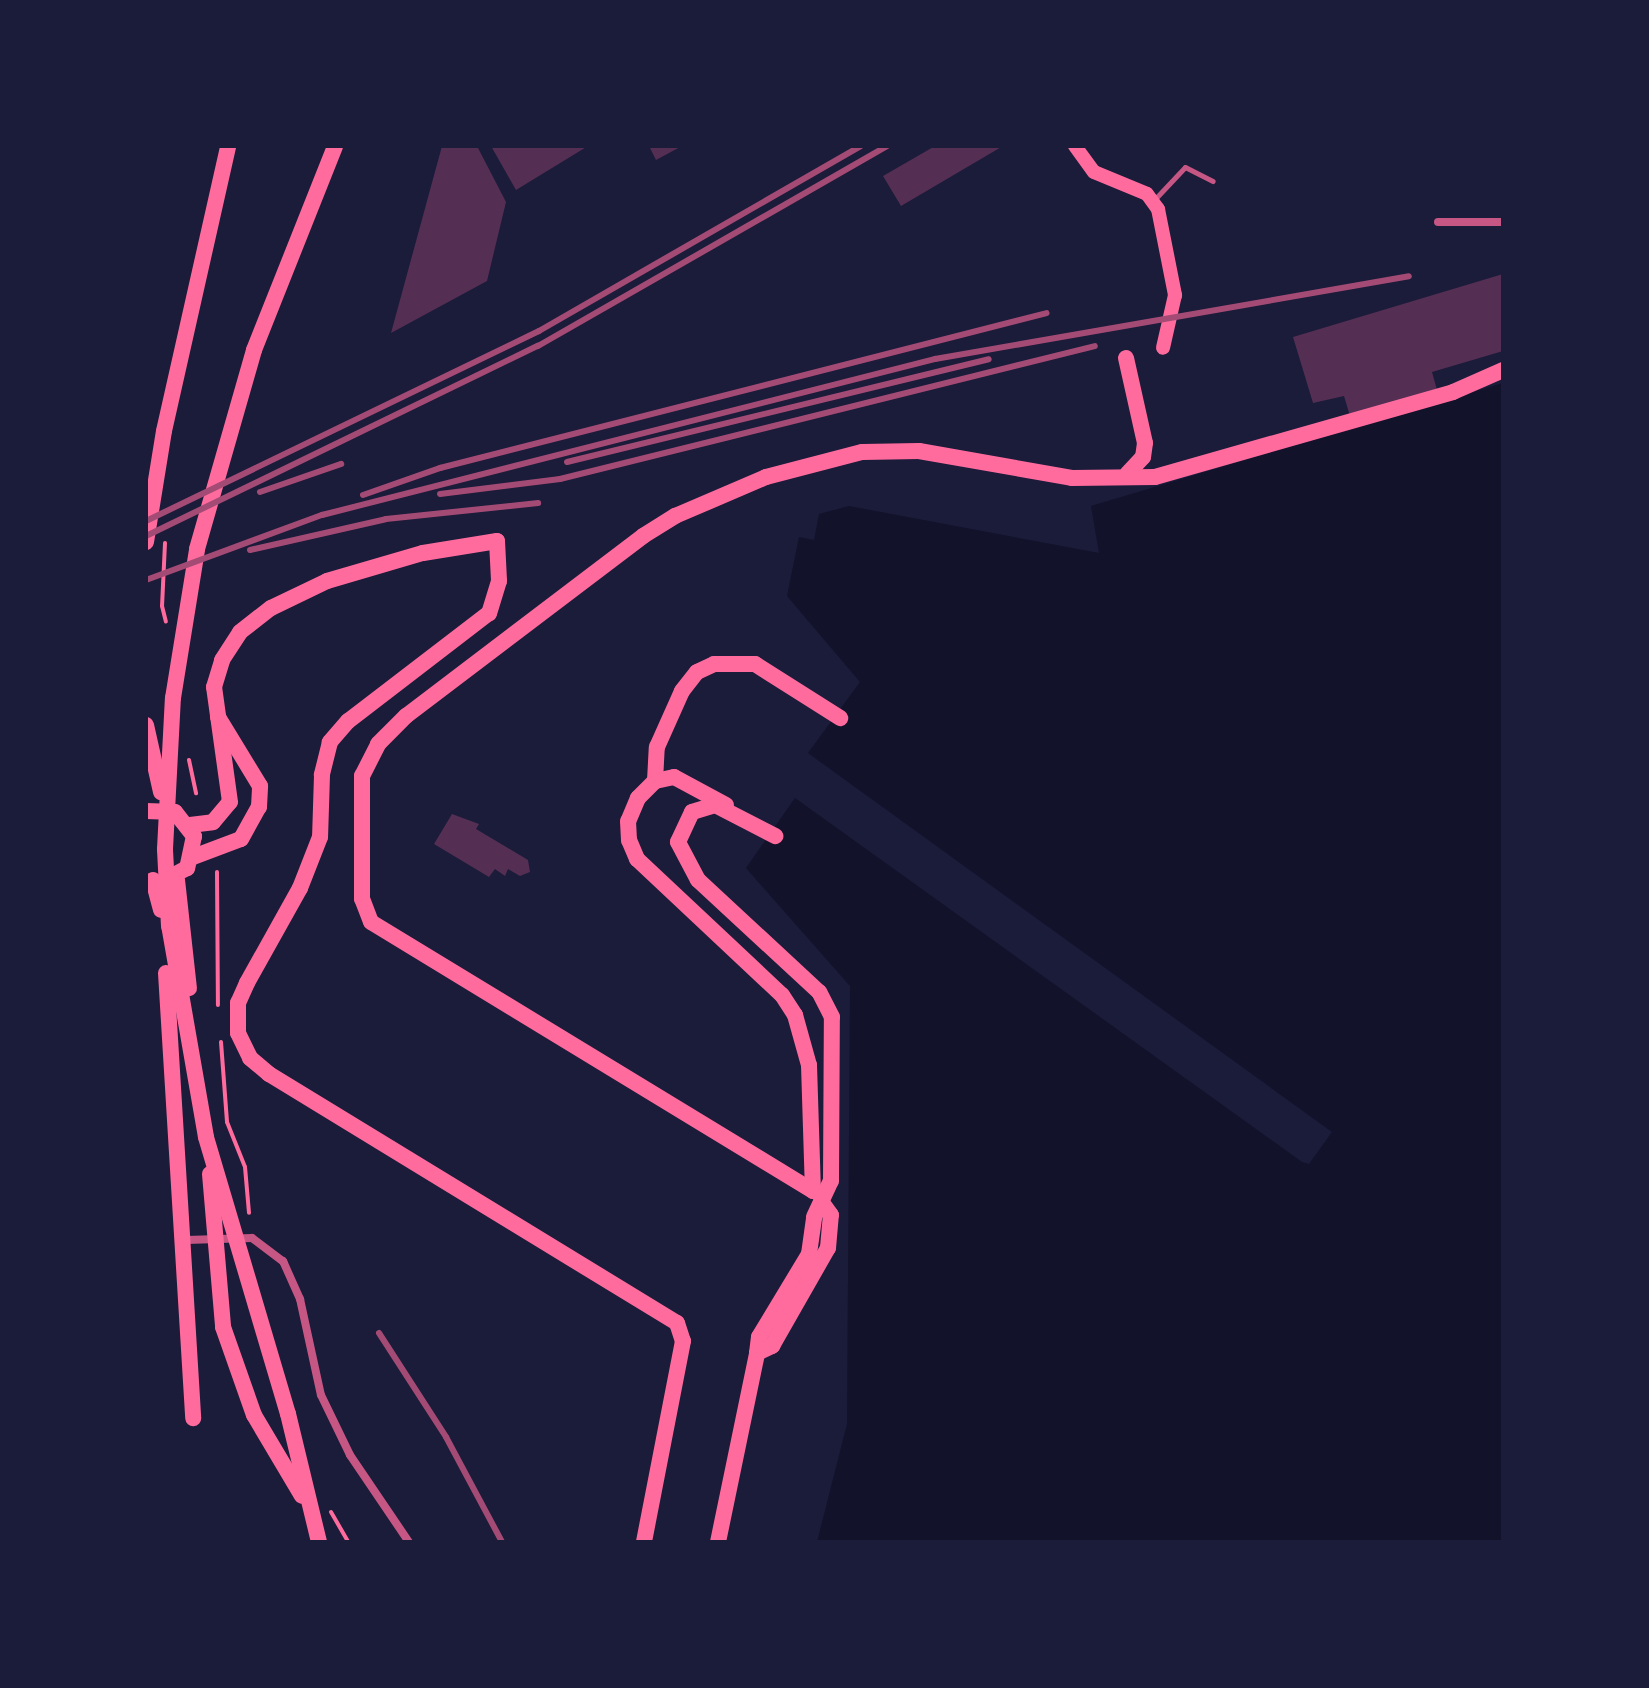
<!DOCTYPE html>
<html>
<head>
<meta charset="utf-8">
<style>
	body { margin:0 }
	#map { position:relative; width:1649px; height:1688px; overflow:hidden; background:#1b1b3a; font-family:Quicksand,sans-serif }
	div>[style] { position:absolute }
	.water>* { inset:0; background:#12122b }
	.building>* { inset:0; background:#542f53 }
	.path>* { height:4px; margin:-2px; padding:0 2px; transform-origin:2px; border-radius:2px; background:#ff6b9d }
	.service>* { height:5px; margin:-2.5px; padding:0 2.5px; transform-origin:2.5px; border-radius:2.5px; background:#c65784 }
	.minor>* { height:8px; margin:-4px; padding:0 4px; transform-origin:4px; border-radius:4px; background:#c65784 }
	.primary>* { height:14px; margin:-7px; padding:0 7px; transform-origin:7px; border-radius:7px; background:#ff6b9d }
	.trunk>* { height:16px; margin:-8px; padding:0 8px; transform-origin:8px; border-radius:8px; background:#ff6b9d }
	.rail>* { height:6px; margin:-3px; padding:0 3px; transform-origin:3px; border-radius:3px; background:#a44b75 }
	span { translate:-50% -50%; white-space:nowrap; text-align:center; line-height:1.15; -webkit-text-stroke:6px #1b1b3a; paint-order:stroke }
	.frame { position:absolute; inset:0; border:148px solid #1b1b3a; pointer-events:none }
</style>
</head>
<body>
<div id="map">
	<div class="water">
		<div style="clip-path:polygon(1503px 383px,1503px 1542px,817px 1542px,847px 1424px,850px 986px,746px 868px,795px 798px,1302px 1162px,1309px 1164px,1332px 1132px,808px 753px,860px 682px,787px 596px,799px 537px,814px 540px,819px 514px,849px 506px,1099px 553px,1091px 506px)"></div>
	</div>
	<div class="building">
		<div style="clip-path:polygon(442px 146px,477px 146px,506px 202px,487px 281px,391px 333px)"></div>
		<div style="clip-path:polygon(491px 146px,588px 146px,516px 190px)"></div>
		<div style="clip-path:polygon(649px 146px,682px 146px,656px 160px)"></div>
		<div style="clip-path:polygon(935px 146px,1003px 146px,901px 206px,883px 176px)"></div>
		<div style="clip-path:polygon(1503px 274px,1503px 351px,1432px 372px,1437px 390px,1350px 416px,1344px 396px,1313px 403px,1293px 337px)"></div>
		<div style="clip-path:polygon(452px 814px,479px 824px,476px 829px,528px 860px,530px 872px,520px 876px,508px 869px,505px 876px,495px 869px,489px 877px,434px 844px)"></div>
	</div>
	<div class="path">
		<div style="left:165px;top:543px;width:63px;rotate:92.7deg"></div>
		<div style="left:162px;top:606px;width:16px;rotate:76deg"></div>
		<div style="left:189px;top:760px;width:34px;rotate:78deg"></div>
		<div style="left:217px;top:872px;width:133px;rotate:89.6deg"></div>
		<div style="left:221px;top:1042px;width:80px;rotate:85.7deg"></div>
		<div style="left:227px;top:1122px;width:48px;rotate:68.2deg"></div>
		<div style="left:245px;top:1167px;width:46px;rotate:85deg"></div>
		<div style="left:331px;top:1512px;width:34px;rotate:60deg"></div>
	</div>
	<div class="service">
		<div style="left:1154px;top:200px;width:45px;rotate:-46.8deg"></div>
		<div style="left:1185px;top:167px;width:31px;rotate:27deg"></div>
	</div>
	<div class="minor">
		<div style="left:1438px;top:222px;width:65px"></div>
		<div style="left:186px;top:1240px;width:66px;rotate:-1.7deg"></div>
		<div style="left:252px;top:1238px;width:39px;rotate:37deg"></div>
		<div style="left:283px;top:1261px;width:42px;rotate:65.9deg"></div>
		<div style="left:300px;top:1299px;width:98px;rotate:77.7deg"></div>
		<div style="left:321px;top:1395px;width:67px;rotate:64.2deg"></div>
		<div style="left:350px;top:1455px;width:105px;rotate:55.9deg"></div>
	</div>
	<div class="primary">
		<div style="left:1075px;top:146px;width:32px;rotate:54deg"></div>
		<div style="left:1094px;top:172px;width:57px;rotate:22.5deg"></div>
		<div style="left:1147px;top:194px;width:19px;rotate:54deg"></div>
		<div style="left:1158px;top:209px;width:88px;rotate:78.8deg"></div>
		<div style="left:1175px;top:295px;width:54px;rotate:102.8deg"></div>
	</div>
	<div class="trunk">
		<div style="left:1126px;top:358px;width:87px;rotate:77.4deg"></div>
		<div style="left:1145px;top:443px;width:14px;rotate:98deg"></div>
		<div style="left:1143px;top:457px;width:23px;rotate:133deg"></div>
		<div style="left:146px;top:542px;width:112px;rotate:-80.8deg"></div>
		<div style="left:164px;top:431px;width:292px;rotate:-77.3deg"></div>
		<div style="left:146px;top:725px;width:69px;rotate:77.4deg"></div>
		<div style="left:655px;top:781px;width:34px;rotate:-87deg"></div>
		<div style="left:657px;top:747px;width:61px;rotate:-65.9deg"></div>
		<div style="left:682px;top:691px;width:24px;rotate:-52deg"></div>
		<div style="left:697px;top:672px;width:19px;rotate:-25deg"></div>
		<div style="left:714px;top:664px;width:41px"></div>
		<div style="left:755px;top:664px;width:101px;rotate:32.4deg"></div>
		<div style="left:726px;top:805px;width:59px;rotate:-151.7deg"></div>
		<div style="left:674px;top:777px;width:19px;rotate:168deg"></div>
		<div style="left:655px;top:781px;width:24px;rotate:135deg"></div>
		<div style="left:638px;top:798px;width:25px;rotate:113deg"></div>
		<div style="left:628px;top:821px;width:19px;rotate:87deg"></div>
		<div style="left:629px;top:840px;width:21px;rotate:67deg"></div>
		<div style="left:637px;top:859px;width:199px;rotate:43.2deg"></div>
		<div style="left:782px;top:995px;width:24px;rotate:57deg"></div>
		<div style="left:795px;top:1015px;width:52px;rotate:74.4deg"></div>
		<div style="left:809px;top:1065px;width:126px;rotate:88.2deg"></div>
		<div style="left:146px;top:811px;width:29px;rotate:2deg"></div>
		<div style="left:175px;top:812px;width:31px;rotate:52deg"></div>
		<div style="left:194px;top:836px;width:33px;rotate:102deg"></div>
		<div style="left:187px;top:868px;width:26px;rotate:152deg"></div>
		<div style="left:190px;top:825px;width:23px;rotate:-7deg"></div>
		<div style="left:213px;top:822px;width:26px;rotate:-50deg"></div>
		<div style="left:230px;top:802px;width:116px;rotate:-97.9deg"></div>
		<div style="left:214px;top:687px;width:28px;rotate:-73deg"></div>
		<div style="left:222px;top:660px;width:33px;rotate:-57deg"></div>
		<div style="left:240px;top:632px;width:39px;rotate:-38deg"></div>
		<div style="left:271px;top:608px;width:62px;rotate:-25.7deg"></div>
		<div style="left:327px;top:581px;width:100px;rotate:-16.3deg"></div>
		<div style="left:423px;top:553px;width:75px;rotate:-9.2deg"></div>
		<div style="left:497px;top:541px;width:40px;rotate:87.1deg"></div>
		<div style="left:499px;top:581px;width:34px;rotate:107deg"></div>
		<div style="left:489px;top:613px;width:178px;rotate:142.5deg"></div>
		<div style="left:348px;top:721px;width:28px;rotate:131deg"></div>
		<div style="left:330px;top:742px;width:34px;rotate:104deg"></div>
		<div style="left:322px;top:775px;width:62px;rotate:91.8deg"></div>
		<div style="left:320px;top:837px;width:55px;rotate:111.4deg"></div>
		<div style="left:300px;top:888px;width:109px;rotate:119.2deg"></div>
		<div style="left:247px;top:983px;width:22px;rotate:114deg"></div>
		<div style="left:238px;top:1003px;width:30px;rotate:90deg"></div>
		<div style="left:238px;top:1033px;width:28px;rotate:64deg"></div>
		<div style="left:250px;top:1058px;width:25px;rotate:40deg"></div>
		<div style="left:269px;top:1074px;width:478px;rotate:31.4deg"></div>
		<div style="left:677px;top:1323px;width:19px;rotate:72deg"></div>
		<div style="left:683px;top:1341px;width:205px;rotate:101deg"></div>
		<div style="left:193px;top:857px;width:51px;rotate:-20.6deg"></div>
		<div style="left:241px;top:839px;width:37px;rotate:-61deg"></div>
		<div style="left:259px;top:807px;width:21px;rotate:-87deg"></div>
		<div style="left:260px;top:786px;width:81px;rotate:-121.3deg"></div>
		<div style="left:153px;top:880px;width:31px;rotate:75deg"></div>
		<div style="left:177px;top:880px;width:109px;rotate:83.7deg"></div>
		<div style="left:166px;top:973px;width:446px;rotate:86.5deg"></div>
		<div style="left:210px;top:1174px;width:154px;rotate:85.1deg"></div>
		<div style="left:223px;top:1327px;width:93px;rotate:70.6deg"></div>
		<div style="left:254px;top:1415px;width:94px;rotate:59.3deg"></div>
		<div style="left:813px;top:1191px;width:517px;rotate:-148.68deg"></div>
		<div style="left:371px;top:922px;width:25px;rotate:-111deg"></div>
		<div style="left:362px;top:899px;width:123px;rotate:-90deg"></div>
		<div style="left:362px;top:776px;width:36px;rotate:-63deg"></div>
		<div style="left:378px;top:744px;width:40px;rotate:-45deg"></div>
		<div style="left:406px;top:716px;width:298px;rotate:-37.2deg"></div>
		<div style="left:643px;top:536px;width:38px;rotate:-32deg"></div>
		<div style="left:675px;top:516px;width:99px;rotate:-23.2deg"></div>
		<div style="left:766px;top:477px;width:99px;rotate:-14.6deg"></div>
		<div style="left:862px;top:452px;width:57px;rotate:-1deg"></div>
		<div style="left:919px;top:451px;width:155px;rotate:10deg"></div>
		<div style="left:1072px;top:478px;width:83px;rotate:-0.7deg"></div>
		<div style="left:1155px;top:477px;width:310px;rotate:-15.9deg"></div>
		<div style="left:1453px;top:392px;width:55px;rotate:-23.7deg"></div>
		<div style="left:757px;top:1353px;width:16px;rotate:-83deg"></div>
		<div style="left:759px;top:1337px;width:97px;rotate:-58.9deg"></div>
		<div style="left:809px;top:1254px;width:37px;rotate:-82deg"></div>
		<div style="left:814px;top:1217px;width:40px;rotate:-65deg"></div>
		<div style="left:831px;top:1181px;width:164px;rotate:-89.7deg"></div>
		<div style="left:832px;top:1017px;width:28px;rotate:-117deg"></div>
		<div style="left:819px;top:992px;width:165px;rotate:-137.2deg"></div>
		<div style="left:698px;top:880px;width:43px;rotate:-117.8deg"></div>
		<div style="left:678px;top:842px;width:33px;rotate:-65deg"></div>
		<div style="left:692px;top:812px;width:24px;rotate:-17deg"></div>
		<div style="left:715px;top:805px;width:68px;rotate:27.3deg"></div>
		<div style="left:319px;top:1542px;width:132px;rotate:-103.6deg"></div>
		<div style="left:288px;top:1414px;width:289px;rotate:-106.5deg"></div>
		<div style="left:206px;top:1137px;width:214px;rotate:-99.9deg"></div>
		<div style="left:169px;top:926px;width:77px;rotate:-93deg"></div>
		<div style="left:165px;top:849px;width:151px;rotate:-87deg"></div>
		<div style="left:173px;top:698px;width:151px;rotate:-80.8deg"></div>
		<div style="left:197px;top:549px;width:207px;rotate:-74deg"></div>
		<div style="left:254px;top:350px;width:219px;rotate:-68.3deg"></div>
		<div style="left:718px;top:1542px;width:193px;rotate:-78.3deg"></div>
		<div style="left:757px;top:1353px;width:17px;rotate:-25deg"></div>
		<div style="left:772px;top:1346px;width:113px;rotate:-60.3deg"></div>
		<div style="left:828px;top:1248px;width:33px;rotate:-85deg"></div>
		<div style="left:831px;top:1215px;width:17px;rotate:-126deg"></div>
	</div>
	<div class="rail">
		<div style="left:567px;top:462px;width:434px;rotate:-13.7deg"></div>
		<div style="left:260px;top:492px;width:86px;rotate:-19.1deg"></div>
		<div style="left:440px;top:494px;width:121px;rotate:-7.1deg"></div>
		<div style="left:560px;top:479px;width:551px;rotate:-13.96deg"></div>
		<div style="left:363px;top:495px;width:82px;rotate:-19.3deg"></div>
		<div style="left:440px;top:468px;width:626px;rotate:-14.32deg"></div>
		<div style="left:146px;top:521px;width:437px;rotate:-25.8deg"></div>
		<div style="left:539px;top:331px;width:371px;rotate:-29.9deg"></div>
		<div style="left:146px;top:536px;width:436px;rotate:-25.9deg"></div>
		<div style="left:538px;top:346px;width:402px;rotate:-29.8deg"></div>
		<div style="left:250px;top:550px;width:139px;rotate:-12.8deg"></div>
		<div style="left:386px;top:519px;width:153px;rotate:-6deg"></div>
		<div style="left:146px;top:580px;width:188px;rotate:-20.3deg"></div>
		<div style="left:322px;top:515px;width:633px;rotate:-14.28deg"></div>
		<div style="left:935px;top:359px;width:481px;rotate:-9.9deg"></div>
		<div style="left:379px;top:1333px;width:124px;rotate:57.2deg"></div>
		<div style="left:446px;top:1437px;width:119px;rotate:61.9deg"></div>
	</div>
	<div class="frame"></div>
</div>
</body>
</html>
